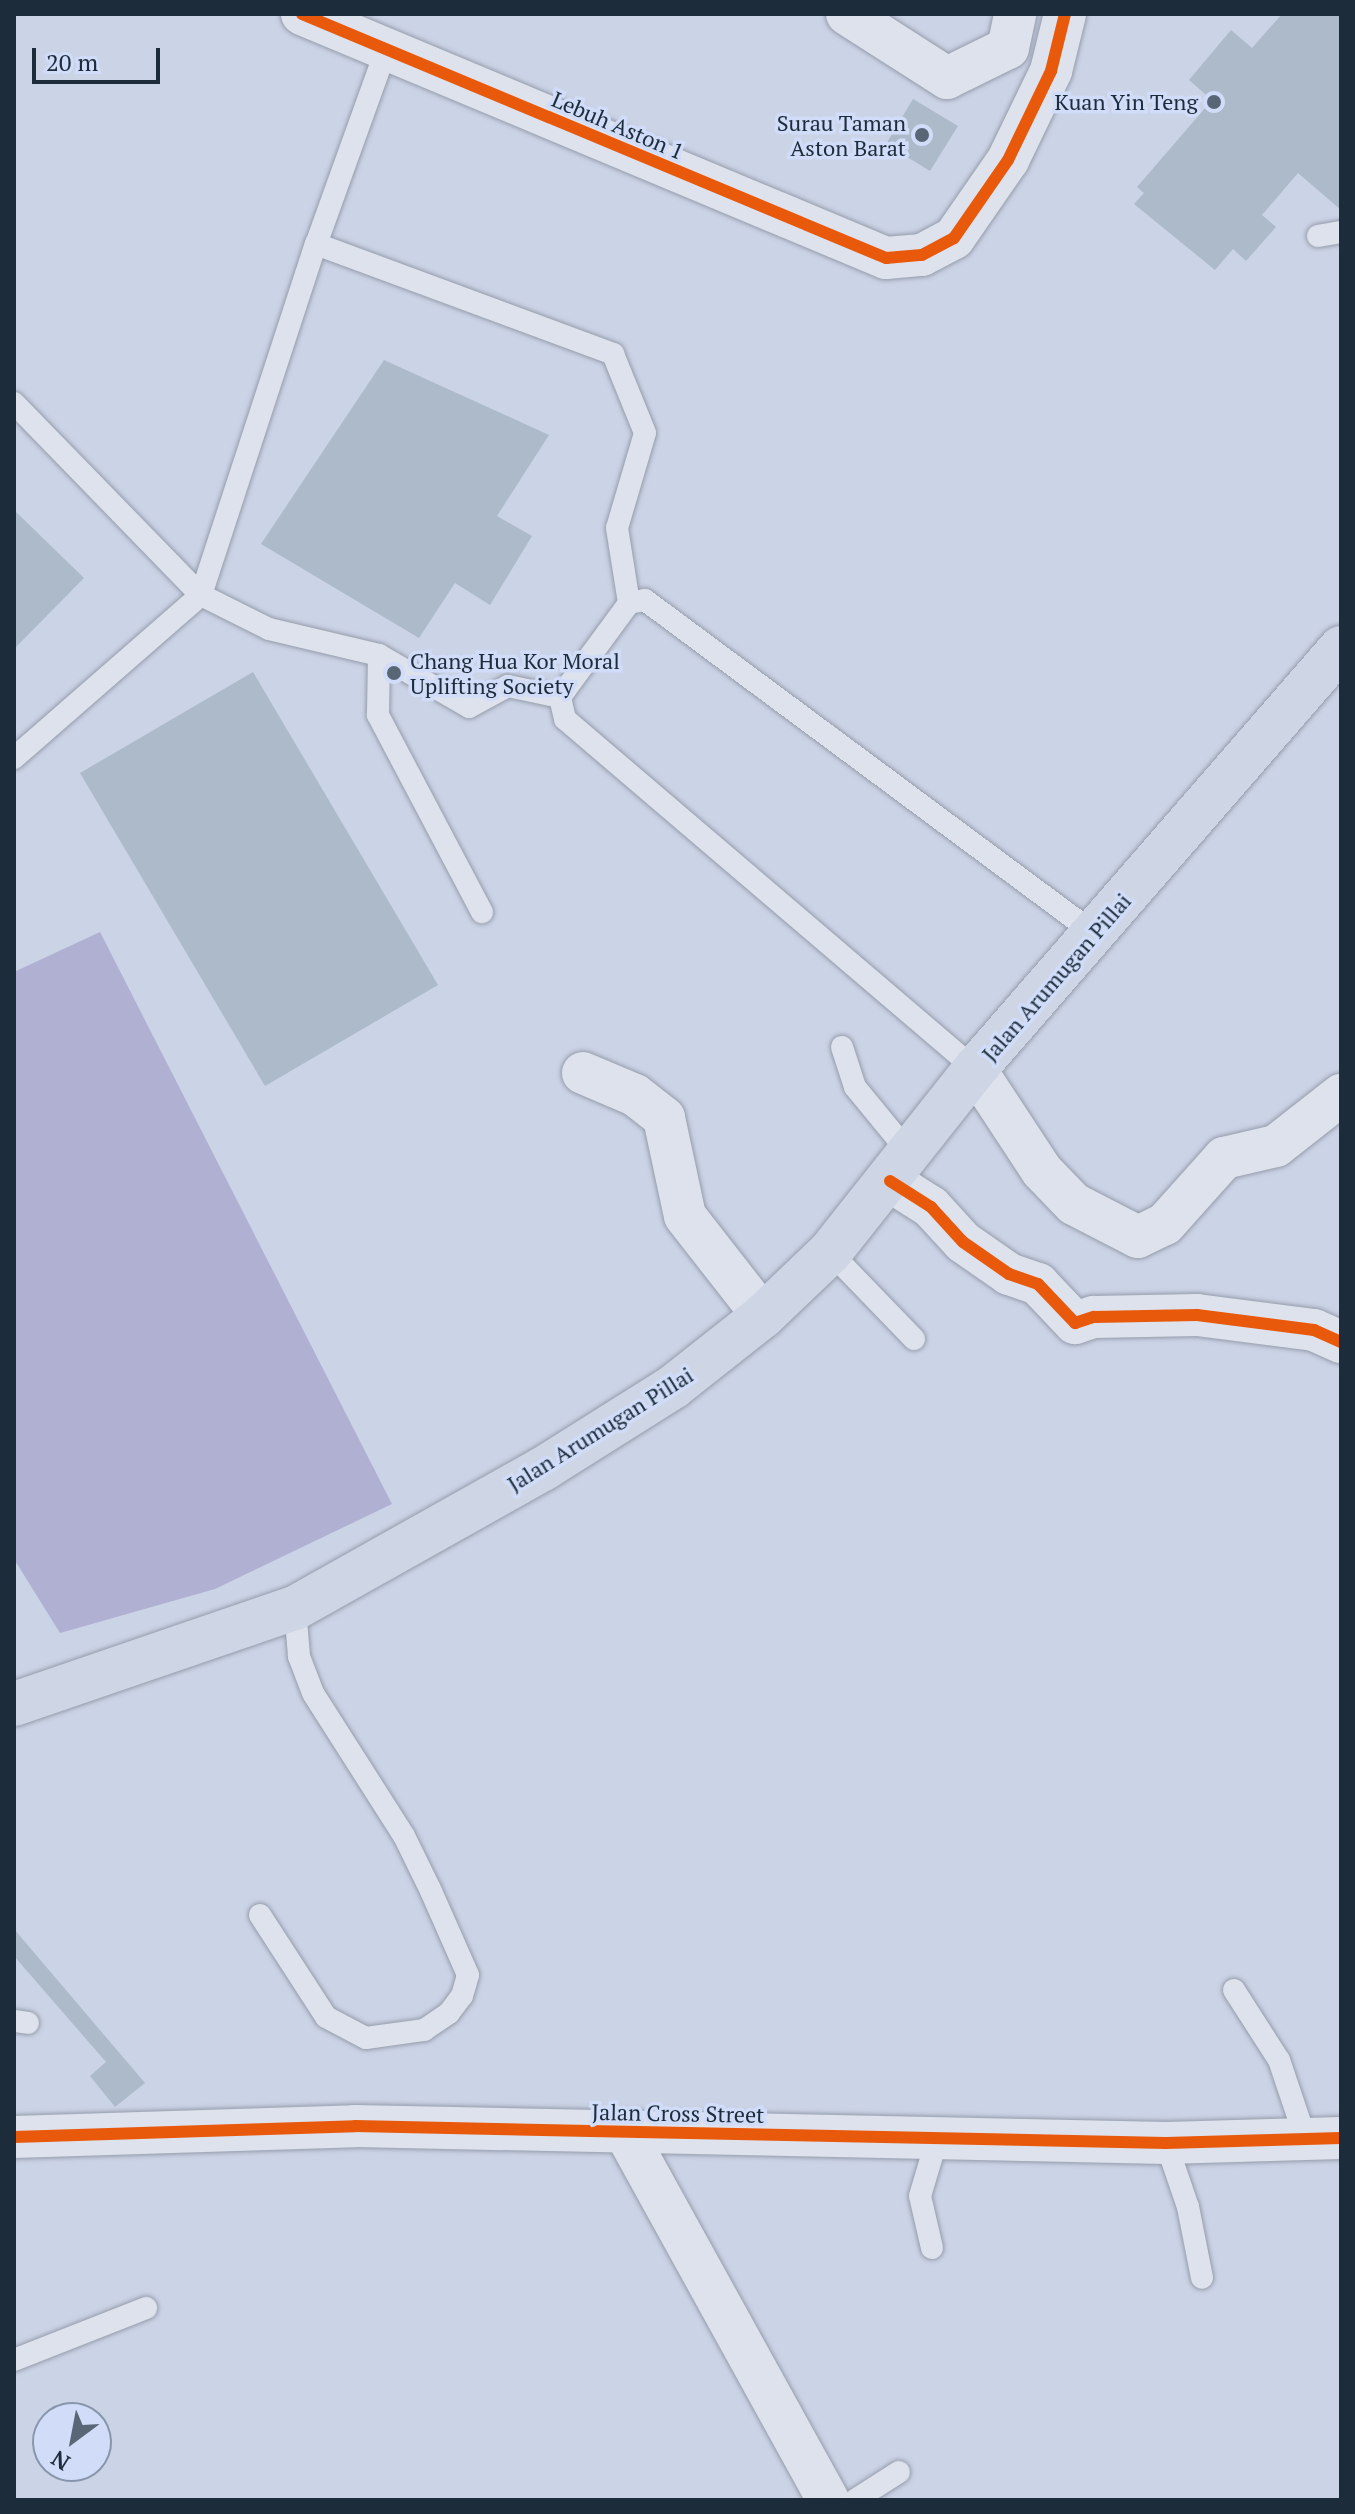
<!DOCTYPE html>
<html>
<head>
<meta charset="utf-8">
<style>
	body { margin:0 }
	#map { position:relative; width:1355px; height:2514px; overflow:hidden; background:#cbd3e6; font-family:"PT Serif",serif }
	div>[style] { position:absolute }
	.cemetery>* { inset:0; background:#b0b0d3 }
	.building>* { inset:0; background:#acbaca }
	.roads { filter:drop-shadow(0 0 2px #959dab) drop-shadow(0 0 2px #959dab) }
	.lane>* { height:22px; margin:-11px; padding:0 11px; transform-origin:11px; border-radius:11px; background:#dee2ed }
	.street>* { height:42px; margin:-21px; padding:0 21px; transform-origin:21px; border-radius:21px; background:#dee2ed }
	.primary>* { height:44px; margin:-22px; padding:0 22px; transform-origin:22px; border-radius:22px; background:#ced6e5 }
	.cycleway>* { height:12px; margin:-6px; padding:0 6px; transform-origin:6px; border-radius:6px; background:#e8590c }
	.dots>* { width:22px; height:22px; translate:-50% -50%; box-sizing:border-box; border:4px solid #d0dcf8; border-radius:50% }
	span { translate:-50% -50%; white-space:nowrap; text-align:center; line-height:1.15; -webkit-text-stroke:7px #d0dcf8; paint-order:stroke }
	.poi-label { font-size:22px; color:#1c2c3a }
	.right { translate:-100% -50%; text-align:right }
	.left { translate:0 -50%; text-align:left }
	.street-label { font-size:22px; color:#1c2c3a }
	.frame { position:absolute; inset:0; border:16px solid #1c2c3a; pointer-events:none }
	.north { position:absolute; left:32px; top:2402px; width:80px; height:80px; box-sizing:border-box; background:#d0dcf8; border:2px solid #8896ac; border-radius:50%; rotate:212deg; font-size:22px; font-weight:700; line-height:32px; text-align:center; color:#1c2c3a }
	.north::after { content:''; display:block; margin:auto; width:28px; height:36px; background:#596676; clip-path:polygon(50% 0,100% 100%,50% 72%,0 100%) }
	.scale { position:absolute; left:32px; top:48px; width:128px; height:36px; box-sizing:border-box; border:4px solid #1c2c3a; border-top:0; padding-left:10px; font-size:24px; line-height:28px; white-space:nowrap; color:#1c2c3a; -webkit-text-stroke:6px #d0dcf8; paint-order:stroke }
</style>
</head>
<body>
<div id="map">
	<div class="cemetery">
		<div style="clip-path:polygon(100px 932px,392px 1504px,215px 1589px,60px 1633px,14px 1559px,14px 972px)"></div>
	</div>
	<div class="building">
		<div style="clip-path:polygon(1282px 14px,1341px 14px,1341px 210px,1298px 173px,1262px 215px,1276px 227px,1246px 261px,1233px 249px,1215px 270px,1134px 204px,1144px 193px,1137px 187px,1212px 100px,1189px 80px,1231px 30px,1252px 48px)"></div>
		<div style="clip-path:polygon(913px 99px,958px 126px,930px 171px,886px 144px)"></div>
		<div style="clip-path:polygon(384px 360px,549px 435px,497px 516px,532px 536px,490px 605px,455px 583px,419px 638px,261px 544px)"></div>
		<div style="clip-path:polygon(14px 510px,84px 578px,14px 649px)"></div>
		<div style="clip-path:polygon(253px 672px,438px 985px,265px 1086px,80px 773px)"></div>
		<div style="clip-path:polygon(14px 1929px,145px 2083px,115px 2107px,90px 2076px,106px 2062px,14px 1956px)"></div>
	</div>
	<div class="roads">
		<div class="lane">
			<div style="left:386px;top:50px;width:206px;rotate:109.8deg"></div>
			<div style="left:316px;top:244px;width:317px;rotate:20.3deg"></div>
			<div style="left:613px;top:354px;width:85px;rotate:67.9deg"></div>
			<div style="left:645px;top:433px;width:99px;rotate:106.4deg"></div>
			<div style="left:617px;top:528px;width:76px;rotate:80.9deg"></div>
			<div style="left:1318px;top:236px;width:23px;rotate:-10deg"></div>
			<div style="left:14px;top:403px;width:268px;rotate:45.8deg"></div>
			<div style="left:201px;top:595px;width:76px;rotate:26.6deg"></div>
			<div style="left:269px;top:629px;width:113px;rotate:13.3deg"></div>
			<div style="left:379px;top:655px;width:104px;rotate:30deg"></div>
			<div style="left:469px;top:707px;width:44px;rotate:-28.3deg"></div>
			<div style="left:508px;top:686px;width:53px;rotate:11.9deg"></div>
			<div style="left:379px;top:655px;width:60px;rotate:91deg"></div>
			<div style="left:378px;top:715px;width:223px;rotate:62.2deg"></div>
			<div style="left:14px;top:758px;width:248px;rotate:-41.1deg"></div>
			<div style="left:201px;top:595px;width:369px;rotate:-71.9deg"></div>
			<div style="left:842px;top:1047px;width:42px;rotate:72deg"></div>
			<div style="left:855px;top:1087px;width:87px;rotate:50.6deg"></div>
			<div style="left:975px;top:1069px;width:539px;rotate:-139.51deg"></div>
			<div style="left:565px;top:719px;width:23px;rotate:-103deg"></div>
			<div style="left:560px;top:697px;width:117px;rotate:-53.7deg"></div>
			<div style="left:629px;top:603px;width:16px;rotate:-11deg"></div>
			<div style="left:645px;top:600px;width:560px;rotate:36.58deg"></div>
			<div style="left:830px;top:1252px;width:121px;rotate:46deg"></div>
			<div style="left:260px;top:1915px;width:121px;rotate:57.1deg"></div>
			<div style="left:326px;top:2017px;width:45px;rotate:27.7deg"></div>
			<div style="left:366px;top:2038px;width:59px;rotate:-7.9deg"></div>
			<div style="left:424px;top:2030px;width:30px;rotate:-34deg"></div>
			<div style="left:449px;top:2013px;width:21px;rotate:-53deg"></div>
			<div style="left:462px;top:1996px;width:22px;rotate:-74deg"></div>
			<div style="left:468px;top:1975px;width:92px;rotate:-113.8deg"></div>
			<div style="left:431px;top:1891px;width:61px;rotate:-116.1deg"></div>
			<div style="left:404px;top:1836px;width:169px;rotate:-122.5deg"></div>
			<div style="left:313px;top:1693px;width:40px;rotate:-111deg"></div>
			<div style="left:299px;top:1656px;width:48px;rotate:-94.8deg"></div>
			<div style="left:1234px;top:1990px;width:83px;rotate:57.3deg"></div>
			<div style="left:1279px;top:2060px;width:84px;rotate:71.4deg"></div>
			<div style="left:14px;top:2021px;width:14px;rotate:8deg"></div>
			<div style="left:1166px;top:2143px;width:68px;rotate:71deg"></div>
			<div style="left:1188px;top:2207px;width:72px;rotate:78.8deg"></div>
			<div style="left:932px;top:2248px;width:53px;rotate:-103deg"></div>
			<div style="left:920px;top:2196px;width:59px;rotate:-73.4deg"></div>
			<div style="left:14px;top:2360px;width:142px;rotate:-21.5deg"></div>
			<div style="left:855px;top:2500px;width:52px;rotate:-32.5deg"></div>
		</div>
		<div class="street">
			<div style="left:302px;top:14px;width:633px;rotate:22.68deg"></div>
			<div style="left:886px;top:258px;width:36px;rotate:-5deg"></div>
			<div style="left:922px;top:255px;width:36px;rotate:-28deg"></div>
			<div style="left:954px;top:238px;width:95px;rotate:-55.3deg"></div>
			<div style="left:1008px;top:160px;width:99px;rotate:-64.2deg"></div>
			<div style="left:1051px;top:71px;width:59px;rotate:-76.2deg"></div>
			<div style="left:847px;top:14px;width:119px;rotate:32.6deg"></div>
			<div style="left:947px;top:78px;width:68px;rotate:-26.2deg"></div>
			<div style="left:1008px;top:48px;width:35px;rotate:-78deg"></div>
			<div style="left:975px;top:1069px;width:122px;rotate:56.7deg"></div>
			<div style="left:1042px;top:1171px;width:46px;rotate:45.9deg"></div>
			<div style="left:1074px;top:1204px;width:72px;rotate:27.3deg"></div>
			<div style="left:1138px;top:1237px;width:30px;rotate:-26deg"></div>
			<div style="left:1165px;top:1224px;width:89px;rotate:-48.2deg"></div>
			<div style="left:1224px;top:1158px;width:53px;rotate:-13deg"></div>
			<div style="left:1276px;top:1146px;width:83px;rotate:-38.1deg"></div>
			<div style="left:583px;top:1073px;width:56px;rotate:22.9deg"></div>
			<div style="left:635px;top:1095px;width:37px;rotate:38deg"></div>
			<div style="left:664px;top:1118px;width:100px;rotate:77.9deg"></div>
			<div style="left:685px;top:1216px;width:127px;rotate:52deg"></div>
			<div style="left:890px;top:1181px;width:49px;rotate:32.4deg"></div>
			<div style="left:931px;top:1207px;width:47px;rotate:47.6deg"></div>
			<div style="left:963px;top:1242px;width:56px;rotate:34.8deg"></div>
			<div style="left:1009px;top:1274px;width:31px;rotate:19deg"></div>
			<div style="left:1038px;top:1284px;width:54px;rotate:46.5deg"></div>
			<div style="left:1075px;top:1323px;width:20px;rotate:-18deg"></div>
			<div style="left:1094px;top:1317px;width:103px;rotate:-1.1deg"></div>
			<div style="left:1197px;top:1315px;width:118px;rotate:7.3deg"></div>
			<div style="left:1314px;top:1330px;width:30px;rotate:24deg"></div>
			<div style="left:625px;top:2132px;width:420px;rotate:61.1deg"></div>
			<div style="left:14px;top:2137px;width:341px;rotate:-1.8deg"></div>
			<div style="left:355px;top:2126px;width:811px;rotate:1.2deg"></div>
			<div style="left:1166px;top:2143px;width:175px;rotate:-1.6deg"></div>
		</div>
		<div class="primary">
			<div style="left:14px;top:1704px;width:297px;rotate:-18.9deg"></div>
			<div style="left:295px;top:1608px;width:284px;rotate:-29.3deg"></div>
			<div style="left:543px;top:1469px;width:154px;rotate:-32.2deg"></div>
			<div style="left:673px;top:1387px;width:115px;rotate:-38.3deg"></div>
			<div style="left:763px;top:1316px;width:93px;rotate:-43.7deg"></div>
			<div style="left:830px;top:1252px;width:233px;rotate:-51.6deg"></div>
			<div style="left:975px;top:1069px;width:558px;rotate:-49deg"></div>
		</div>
	</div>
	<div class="cycleway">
		<div style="left:302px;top:14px;width:633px;rotate:22.68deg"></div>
		<div style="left:886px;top:258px;width:36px;rotate:-5deg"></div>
		<div style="left:922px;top:255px;width:36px;rotate:-28deg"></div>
		<div style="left:954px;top:238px;width:95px;rotate:-55.3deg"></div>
		<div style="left:1008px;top:160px;width:99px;rotate:-64.2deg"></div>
		<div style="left:1051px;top:71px;width:59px;rotate:-76.2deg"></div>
		<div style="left:890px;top:1181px;width:49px;rotate:32.4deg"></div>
		<div style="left:931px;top:1207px;width:47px;rotate:47.6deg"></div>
		<div style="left:963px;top:1242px;width:56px;rotate:34.8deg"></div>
		<div style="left:1009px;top:1274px;width:31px;rotate:19deg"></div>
		<div style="left:1038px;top:1284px;width:54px;rotate:46.5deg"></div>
		<div style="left:1075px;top:1323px;width:20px;rotate:-18deg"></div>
		<div style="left:1094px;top:1317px;width:103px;rotate:-1.1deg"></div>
		<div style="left:1197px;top:1315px;width:118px;rotate:7.3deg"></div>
		<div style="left:1314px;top:1330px;width:30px;rotate:24deg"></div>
		<div style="left:14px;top:2137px;width:341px;rotate:-1.8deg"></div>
		<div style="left:355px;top:2126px;width:811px;rotate:1.2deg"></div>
		<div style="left:1166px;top:2143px;width:175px;rotate:-1.6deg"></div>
	</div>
	<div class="dots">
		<div style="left:1214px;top:102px;background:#596676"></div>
		<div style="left:922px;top:135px;background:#596676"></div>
		<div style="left:394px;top:673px;background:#596676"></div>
	</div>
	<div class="poi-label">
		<span class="right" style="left:1198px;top:102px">Kuan Yin Teng</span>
		<span class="right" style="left:906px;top:135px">Surau Taman<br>Aston Barat</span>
		<span class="left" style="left:410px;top:673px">Chang Hua Kor Moral<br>Uplifting Society</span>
	</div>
	<div class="street-label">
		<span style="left:618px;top:125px;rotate:23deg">Lebuh Aston 1</span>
		<span style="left:1056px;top:977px;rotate:-49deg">Jalan Arumugan Pillai</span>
		<span style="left:600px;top:1429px;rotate:-32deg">Jalan Arumugan Pillai</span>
		<span style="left:678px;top:2113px;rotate:1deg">Jalan Cross Street</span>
	</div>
	<div class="frame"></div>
	<div class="north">N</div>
	<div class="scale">20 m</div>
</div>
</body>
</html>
